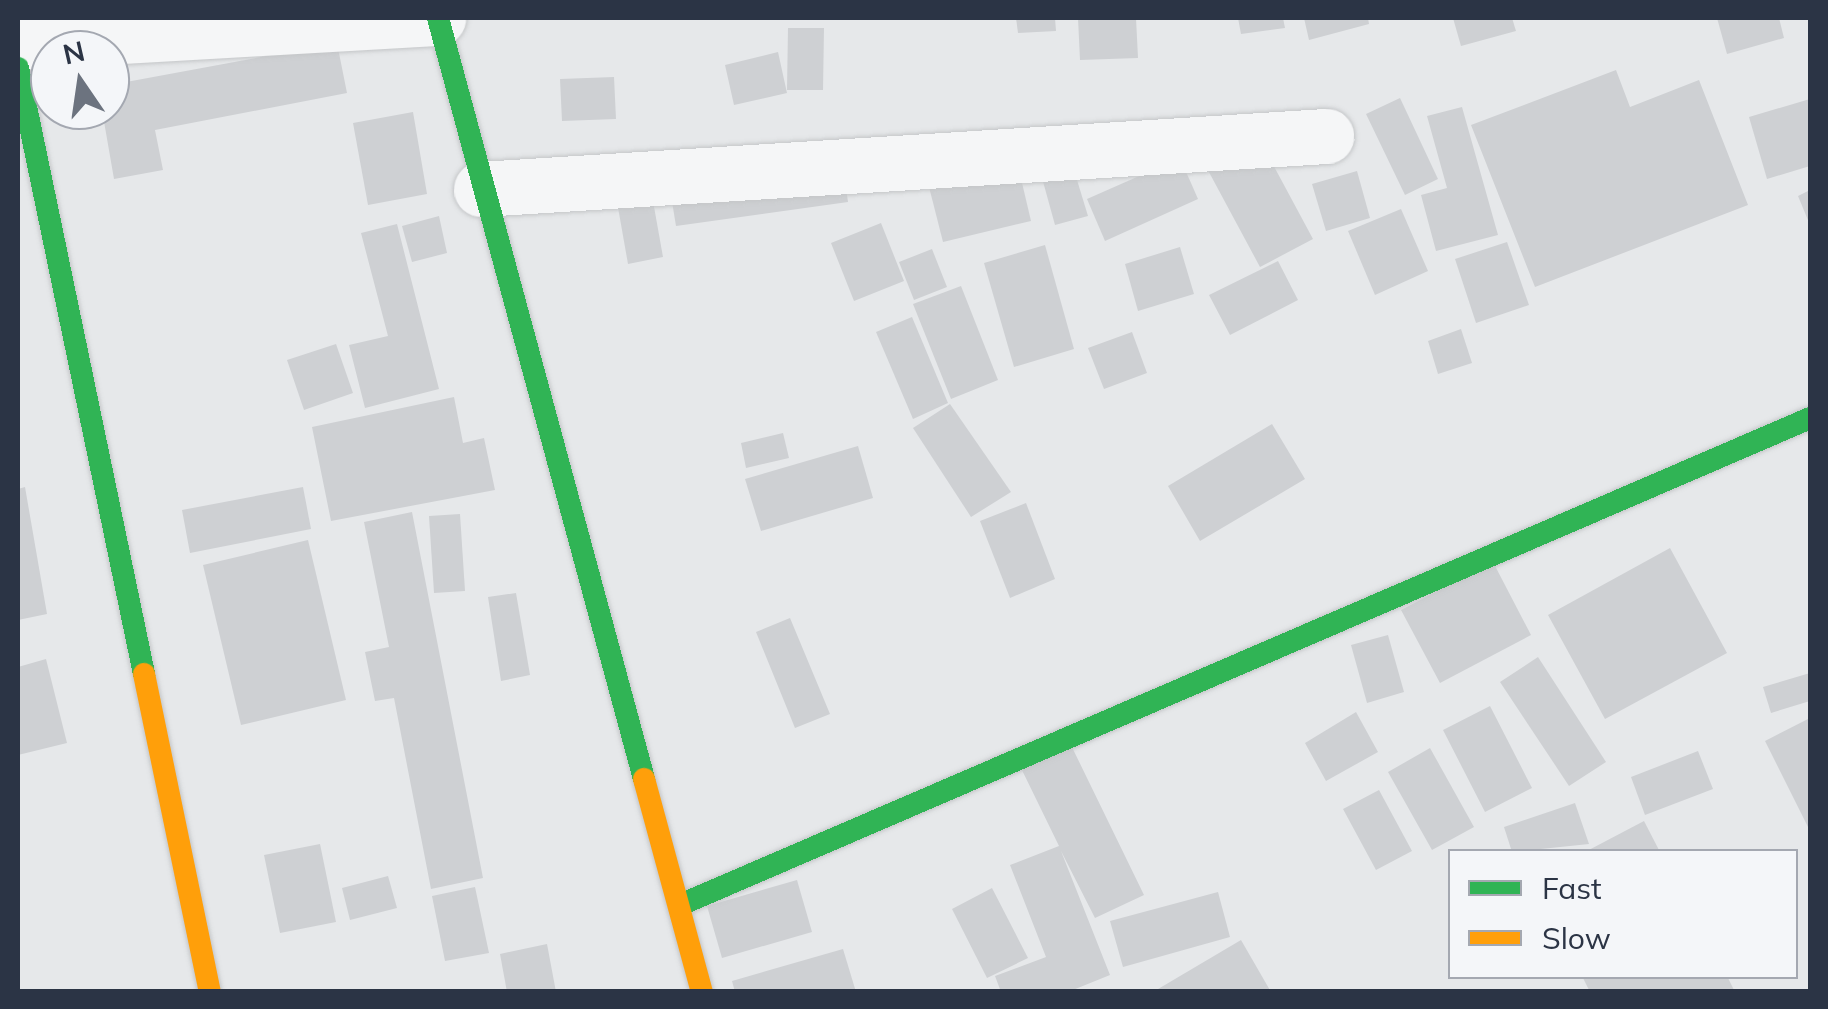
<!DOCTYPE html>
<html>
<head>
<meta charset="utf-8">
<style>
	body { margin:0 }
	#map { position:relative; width:1828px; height:1009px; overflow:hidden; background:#e6e8ea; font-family:Mulish,sans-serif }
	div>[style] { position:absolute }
	.building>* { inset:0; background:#ced0d3 }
	.roads { filter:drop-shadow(0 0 2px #c4c6c8) drop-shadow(0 0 2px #c4c6c8) }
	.street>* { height:55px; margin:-27.5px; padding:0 27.5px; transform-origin:27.5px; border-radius:27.5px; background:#f5f6f7 }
	.fast>* { height:22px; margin:-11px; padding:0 11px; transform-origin:11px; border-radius:11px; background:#30b455 }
	.slow>* { height:22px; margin:-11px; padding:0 11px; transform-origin:11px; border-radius:11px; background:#ff9f0a }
	span { translate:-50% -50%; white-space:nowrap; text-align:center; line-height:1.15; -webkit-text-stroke:8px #f4f6f9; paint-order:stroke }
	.frame { position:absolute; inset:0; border:20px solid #2b3445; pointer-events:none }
	.legend { position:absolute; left:1448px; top:849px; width:350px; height:130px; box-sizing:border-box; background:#f4f6f9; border:2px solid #a4a8b1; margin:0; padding:12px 18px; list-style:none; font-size:30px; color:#2b3445 }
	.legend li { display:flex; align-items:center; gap:20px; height:50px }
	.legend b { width:50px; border:2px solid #a4a8b1 }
	.north { position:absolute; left:30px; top:30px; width:100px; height:100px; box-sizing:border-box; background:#f4f6f9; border:2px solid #a4a8b1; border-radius:50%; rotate:347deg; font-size:28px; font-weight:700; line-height:40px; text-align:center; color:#2b3445 }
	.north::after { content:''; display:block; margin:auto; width:35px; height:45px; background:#6c737f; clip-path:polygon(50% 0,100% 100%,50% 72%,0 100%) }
</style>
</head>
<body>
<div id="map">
	<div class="building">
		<div style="clip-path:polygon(1016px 18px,1055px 18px,1056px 31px,1018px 33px)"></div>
		<div style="clip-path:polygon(1078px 18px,1136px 18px,1138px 58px,1080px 60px)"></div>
		<div style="clip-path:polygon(1238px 18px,1283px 18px,1285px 28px,1241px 34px)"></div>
		<div style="clip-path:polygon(1304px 18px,1368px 18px,1369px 24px,1309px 40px)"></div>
		<div style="clip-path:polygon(1453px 18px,1512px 18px,1516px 31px,1461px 46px)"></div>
		<div style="clip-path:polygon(1717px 18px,1779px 18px,1784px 38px,1727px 54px)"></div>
		<div style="clip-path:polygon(788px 28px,824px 28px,823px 90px,787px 90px)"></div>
		<div style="clip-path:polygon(337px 43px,347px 93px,155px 130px,163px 170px,114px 179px,102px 110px,110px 110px,110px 85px)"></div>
		<div style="clip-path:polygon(778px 52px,787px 93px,734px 105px,725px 65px)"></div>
		<div style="clip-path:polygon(1616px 70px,1630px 107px,1699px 80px,1748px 205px,1535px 287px,1471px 125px)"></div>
		<div style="clip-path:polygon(614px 77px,616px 119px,562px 121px,560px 79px)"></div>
		<div style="clip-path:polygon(1400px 98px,1438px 179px,1405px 195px,1366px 114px)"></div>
		<div style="clip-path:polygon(1810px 99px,1810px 166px,1767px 179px,1749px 117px)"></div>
		<div style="clip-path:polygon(1462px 107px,1498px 235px,1436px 251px,1421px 195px,1447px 188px,1427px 116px)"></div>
		<div style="clip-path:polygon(413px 112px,427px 194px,368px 205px,353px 123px)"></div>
		<div style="clip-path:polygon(1249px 120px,1313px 239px,1260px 267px,1196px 148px)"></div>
		<div style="clip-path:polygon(841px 152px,848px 202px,676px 226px,668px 177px)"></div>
		<div style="clip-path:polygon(1015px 153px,1031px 221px,943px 242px,926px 175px)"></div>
		<div style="clip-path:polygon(1070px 157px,1088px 216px,1055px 225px,1039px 167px)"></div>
		<div style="clip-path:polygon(1180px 158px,1198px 199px,1105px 241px,1087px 199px)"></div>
		<div style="clip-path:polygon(1357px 171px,1370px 218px,1326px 231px,1312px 184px)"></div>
		<div style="clip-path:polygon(648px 173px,663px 257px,628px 264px,613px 179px)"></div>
		<div style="clip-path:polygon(1810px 190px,1810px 225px,1798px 196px)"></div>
		<div style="clip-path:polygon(1401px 209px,1428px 271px,1375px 295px,1348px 231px)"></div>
		<div style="clip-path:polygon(439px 216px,447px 253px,412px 262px,402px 226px)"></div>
		<div style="clip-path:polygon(881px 223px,904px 281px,854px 301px,831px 243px)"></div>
		<div style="clip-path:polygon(397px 224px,439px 389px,365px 408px,349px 345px,388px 336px,361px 233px)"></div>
		<div style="clip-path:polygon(1507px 242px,1529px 305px,1476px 323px,1455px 259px)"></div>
		<div style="clip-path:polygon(1045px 245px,1074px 349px,1014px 367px,984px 263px)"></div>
		<div style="clip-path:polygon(1180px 247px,1194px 294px,1138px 311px,1125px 264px)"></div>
		<div style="clip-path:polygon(932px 249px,947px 287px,914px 300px,899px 262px)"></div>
		<div style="clip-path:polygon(1278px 261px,1298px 300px,1230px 335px,1209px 295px)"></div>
		<div style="clip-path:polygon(961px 286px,998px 380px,951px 399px,913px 304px)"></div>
		<div style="clip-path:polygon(912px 317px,948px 403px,913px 419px,876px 332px)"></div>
		<div style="clip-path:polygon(1461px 329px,1472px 363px,1438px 374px,1428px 341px)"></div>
		<div style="clip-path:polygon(1132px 332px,1147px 373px,1104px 389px,1088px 348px)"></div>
		<div style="clip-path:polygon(336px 344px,353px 393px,304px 410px,287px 360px)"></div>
		<div style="clip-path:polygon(454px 397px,463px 443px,484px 438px,495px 490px,331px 521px,312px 427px)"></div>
		<div style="clip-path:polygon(950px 404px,1011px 492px,971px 517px,913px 428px)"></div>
		<div style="clip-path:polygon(1272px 424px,1305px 479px,1200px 541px,1168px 486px)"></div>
		<div style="clip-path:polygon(783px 433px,789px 458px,746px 468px,741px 443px)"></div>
		<div style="clip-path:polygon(858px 446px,873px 498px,761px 531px,745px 479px)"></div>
		<div style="clip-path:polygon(25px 487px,47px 614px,18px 620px,18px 489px)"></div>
		<div style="clip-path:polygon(303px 487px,311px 529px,190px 553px,182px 510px)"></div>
		<div style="clip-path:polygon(1026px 503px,1055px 579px,1010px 598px,980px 521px)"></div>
		<div style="clip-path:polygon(412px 512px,483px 878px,431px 889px,394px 698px,375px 701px,365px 652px,389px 647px,364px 522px)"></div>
		<div style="clip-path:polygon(460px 514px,465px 591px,434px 593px,429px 516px)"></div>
		<div style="clip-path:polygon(308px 540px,346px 700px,241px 725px,203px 565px)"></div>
		<div style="clip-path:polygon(1670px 548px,1727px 653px,1605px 719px,1548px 615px)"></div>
		<div style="clip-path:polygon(1493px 562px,1531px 635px,1440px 683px,1401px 610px)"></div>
		<div style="clip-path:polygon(516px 593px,530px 675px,501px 681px,488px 597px)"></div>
		<div style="clip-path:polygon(790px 618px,830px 714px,795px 728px,756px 632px)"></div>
		<div style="clip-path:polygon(1388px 635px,1404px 692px,1367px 703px,1351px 645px)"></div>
		<div style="clip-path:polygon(1538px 657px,1606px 762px,1569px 786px,1500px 682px)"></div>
		<div style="clip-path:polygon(46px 659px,67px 743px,18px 755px,18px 667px)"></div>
		<div style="clip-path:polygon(1810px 673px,1810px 701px,1771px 713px,1763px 687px)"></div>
		<div style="clip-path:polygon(1490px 706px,1532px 788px,1485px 812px,1443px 730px)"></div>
		<div style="clip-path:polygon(1356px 712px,1378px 752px,1326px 781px,1305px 743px)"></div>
		<div style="clip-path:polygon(1810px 718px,1810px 831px,1765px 741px)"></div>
		<div style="clip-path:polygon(1069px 741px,1144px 895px,1095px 918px,1061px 851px,1110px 975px,1068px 992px,1001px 992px,995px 976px,1046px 957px,1010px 865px,1059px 846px,1019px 764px)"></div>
		<div style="clip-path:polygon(1430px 748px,1474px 827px,1432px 850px,1388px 772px)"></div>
		<div style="clip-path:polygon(1698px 751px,1713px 789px,1645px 815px,1631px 777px)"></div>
		<div style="clip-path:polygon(1379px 790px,1412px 851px,1376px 870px,1343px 809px)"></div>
		<div style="clip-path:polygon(1575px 803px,1589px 844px,1512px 852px,1504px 827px)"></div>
		<div style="clip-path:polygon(1644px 821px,1660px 852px,1585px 852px)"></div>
		<div style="clip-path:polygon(320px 844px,336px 922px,280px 933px,264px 855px)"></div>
		<div style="clip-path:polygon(388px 876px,397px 908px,350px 920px,342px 888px)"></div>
		<div style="clip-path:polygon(797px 880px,812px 932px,722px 958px,707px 906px)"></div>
		<div style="clip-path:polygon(475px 887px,489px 953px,445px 961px,432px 896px)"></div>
		<div style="clip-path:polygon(992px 888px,1028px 958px,987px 978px,952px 909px)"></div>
		<div style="clip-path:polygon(1218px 892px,1230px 937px,1123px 967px,1110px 921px)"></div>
		<div style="clip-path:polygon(1241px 940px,1271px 992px,1153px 992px)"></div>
		<div style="clip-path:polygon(547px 944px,556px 992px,507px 992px,500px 954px)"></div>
		<div style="clip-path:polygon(843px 949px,856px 992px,735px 992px,732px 981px)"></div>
		<div style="clip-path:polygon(1582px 976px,1727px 976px,1735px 992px,1590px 992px)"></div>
	</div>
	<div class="roads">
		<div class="street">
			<div style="left:18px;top:42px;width:421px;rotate:-3.3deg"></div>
			<div style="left:481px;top:189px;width:847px;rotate:-3.59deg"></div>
		</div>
		<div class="fast">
			<div style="left:438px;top:18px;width:788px;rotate:74.85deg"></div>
			<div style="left:18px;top:68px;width:619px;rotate:78.25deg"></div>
			<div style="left:680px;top:905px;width:1230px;rotate:-23.31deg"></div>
		</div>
		<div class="slow">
			<div style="left:144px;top:674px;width:325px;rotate:78.3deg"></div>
			<div style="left:644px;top:779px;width:221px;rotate:74.8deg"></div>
		</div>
	</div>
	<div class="frame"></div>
	<ul class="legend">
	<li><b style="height:12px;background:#30b455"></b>Fast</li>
	<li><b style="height:12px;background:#ff9f0a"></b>Slow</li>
	</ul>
	<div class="north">N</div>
</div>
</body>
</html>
